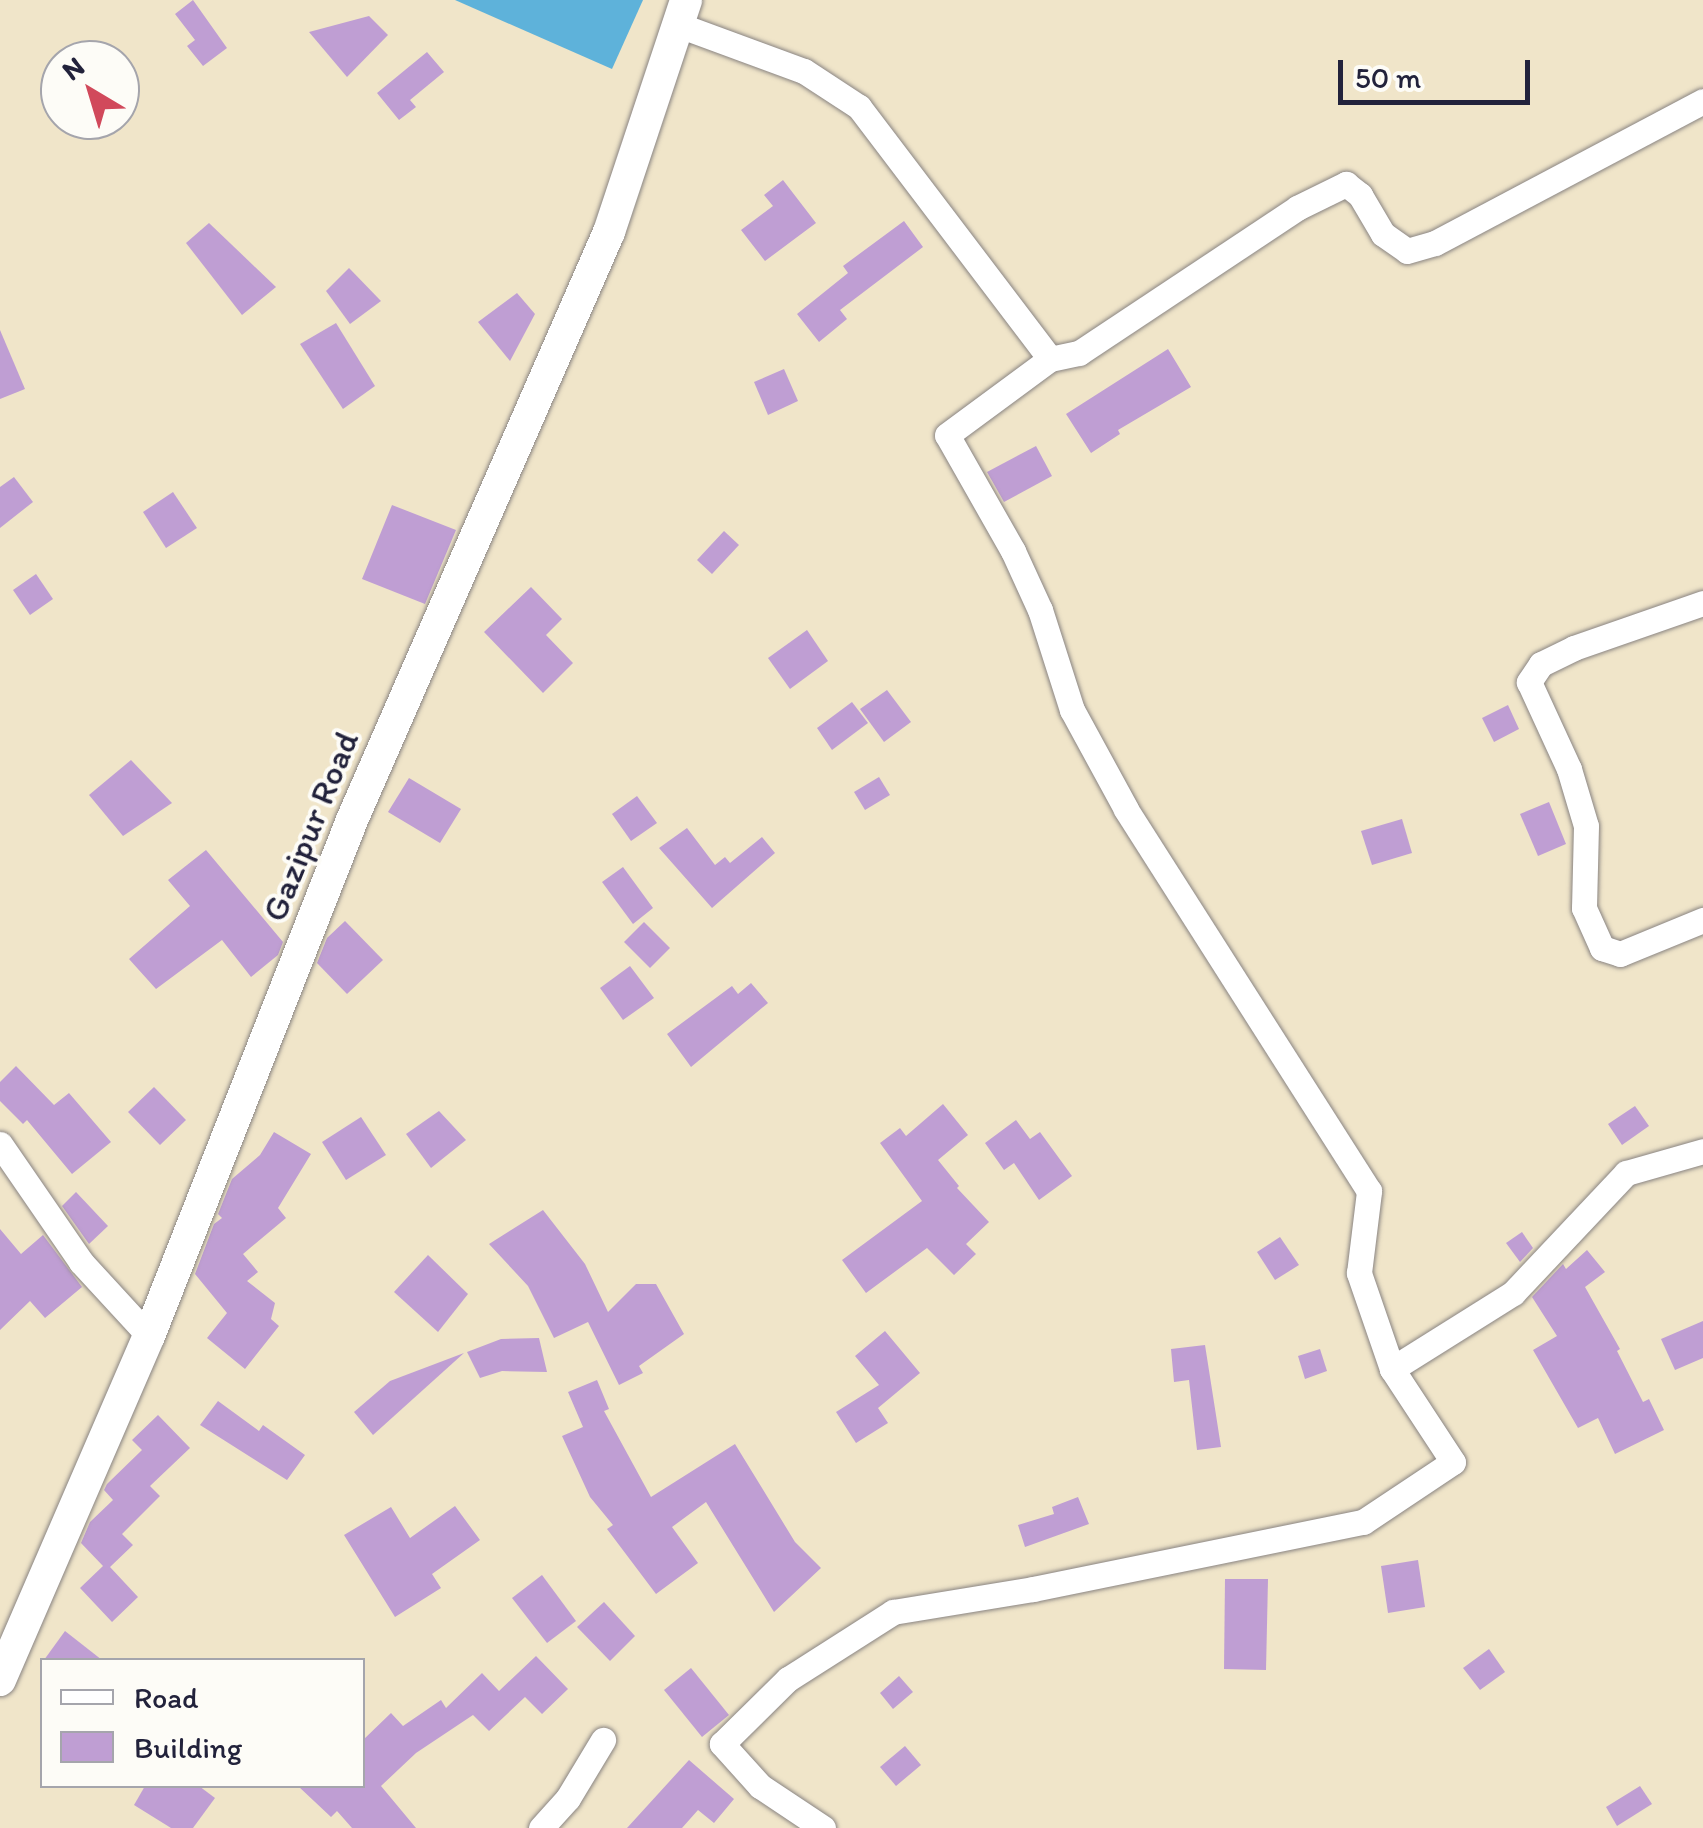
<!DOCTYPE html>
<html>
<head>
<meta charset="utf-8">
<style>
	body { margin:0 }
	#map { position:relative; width:1703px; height:1828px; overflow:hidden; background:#f0e5c9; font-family:Itim,sans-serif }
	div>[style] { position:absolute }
	.water>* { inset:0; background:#5eb2da }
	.building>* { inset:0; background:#bf9ed3 }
	.roads { filter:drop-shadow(0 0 2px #898482) drop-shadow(0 0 2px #898482) }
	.minor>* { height:25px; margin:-12.5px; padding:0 12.5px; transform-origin:12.5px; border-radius:12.5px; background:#fff }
	.tertiary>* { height:32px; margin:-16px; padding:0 16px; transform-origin:16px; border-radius:16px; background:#fff }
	span { translate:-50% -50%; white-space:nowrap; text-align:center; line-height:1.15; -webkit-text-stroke:8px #fdfcf7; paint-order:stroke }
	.street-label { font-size:35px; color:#22223b }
	.legend { position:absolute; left:40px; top:1658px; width:325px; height:130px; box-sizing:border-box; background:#fdfcf7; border:2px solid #a5a5ac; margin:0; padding:12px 18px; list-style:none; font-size:30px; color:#22223b }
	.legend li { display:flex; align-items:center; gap:20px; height:50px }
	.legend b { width:50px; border:2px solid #a5a5ac }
	.north { position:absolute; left:40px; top:40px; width:100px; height:100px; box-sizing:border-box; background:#fdfcf7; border:2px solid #a5a5ac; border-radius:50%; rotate:322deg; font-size:28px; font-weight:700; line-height:40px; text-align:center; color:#22223b }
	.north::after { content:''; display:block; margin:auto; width:35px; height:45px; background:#d1495b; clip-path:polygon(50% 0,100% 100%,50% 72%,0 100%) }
	.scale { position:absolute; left:1338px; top:60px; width:192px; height:45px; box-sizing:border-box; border:5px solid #22223b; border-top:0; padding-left:12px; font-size:30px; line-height:35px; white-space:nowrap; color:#22223b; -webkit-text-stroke:8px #fdfcf7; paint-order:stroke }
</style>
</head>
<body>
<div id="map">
	<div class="water">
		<div style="clip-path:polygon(455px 0,643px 0,612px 69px)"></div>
	</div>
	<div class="building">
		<div style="clip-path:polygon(193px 0,227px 48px,203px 66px,187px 46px,195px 40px,175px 14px)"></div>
		<div style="clip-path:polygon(369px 16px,388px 35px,347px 77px,309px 32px)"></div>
		<div style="clip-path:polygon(427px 52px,444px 72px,410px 100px,416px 107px,399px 120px,377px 93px)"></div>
		<div style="clip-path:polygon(783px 180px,816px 223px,765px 261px,741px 230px,773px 206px,764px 195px)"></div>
		<div style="clip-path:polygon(904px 221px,923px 247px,840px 310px,847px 319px,819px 342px,797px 314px,848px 273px,843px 266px)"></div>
		<div style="clip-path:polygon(209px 223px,276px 287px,242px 315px,186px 243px)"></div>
		<div style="clip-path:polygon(349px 268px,381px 301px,350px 324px,326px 291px)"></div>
		<div style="clip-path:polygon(517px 293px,535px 314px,510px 361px,478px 322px)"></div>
		<div style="clip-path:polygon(336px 323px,375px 386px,343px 409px,300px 344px)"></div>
		<div style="clip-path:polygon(0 330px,25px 389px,0 399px)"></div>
		<div style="clip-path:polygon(1168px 349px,1191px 387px,1118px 430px,1120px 434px,1091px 453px,1066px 414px)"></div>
		<div style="clip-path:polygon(784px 369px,798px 401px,768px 415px,754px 382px)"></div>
		<div style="clip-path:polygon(1036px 446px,1052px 476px,1004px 502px,987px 472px)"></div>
		<div style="clip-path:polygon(14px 477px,33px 502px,0 528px,0 487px)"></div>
		<div style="clip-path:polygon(173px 492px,197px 528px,166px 548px,143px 512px)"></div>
		<div style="clip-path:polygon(392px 505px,456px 530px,425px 604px,362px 579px)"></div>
		<div style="clip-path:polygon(724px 531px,739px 545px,712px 574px,697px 560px)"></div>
		<div style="clip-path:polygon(36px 574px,53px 599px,30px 615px,13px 590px)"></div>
		<div style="clip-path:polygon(531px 587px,562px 619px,546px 635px,573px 663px,543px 693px,484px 632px)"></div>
		<div style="clip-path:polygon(807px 630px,828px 661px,790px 689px,768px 658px)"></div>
		<div style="clip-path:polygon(887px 690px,911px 722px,884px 742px,860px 709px)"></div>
		<div style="clip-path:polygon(852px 702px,868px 723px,832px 750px,817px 728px)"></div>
		<div style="clip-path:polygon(1508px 705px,1519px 729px,1494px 742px,1482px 718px)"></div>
		<div style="clip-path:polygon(131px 760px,172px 803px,123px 836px,89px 795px)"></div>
		<div style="clip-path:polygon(879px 777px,890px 795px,865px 810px,854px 792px)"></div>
		<div style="clip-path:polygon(409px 778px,461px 809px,440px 843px,388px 812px)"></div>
		<div style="clip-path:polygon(637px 796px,657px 823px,631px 841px,612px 814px)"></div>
		<div style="clip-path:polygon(1549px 802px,1566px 844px,1538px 856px,1520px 814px)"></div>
		<div style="clip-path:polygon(1402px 819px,1412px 853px,1372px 865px,1361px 831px)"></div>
		<div style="clip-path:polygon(687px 828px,715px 865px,725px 857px,730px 863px,762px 837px,775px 853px,712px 908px,659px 848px)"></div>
		<div style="clip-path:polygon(206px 850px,283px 942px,278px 955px,251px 977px,222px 940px,156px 989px,129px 959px,190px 906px,168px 880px)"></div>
		<div style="clip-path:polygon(623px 867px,653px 908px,633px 924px,602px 882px)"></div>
		<div style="clip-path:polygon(345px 921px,383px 960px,347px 994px,317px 963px,327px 938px)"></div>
		<div style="clip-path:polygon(644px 922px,670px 948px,650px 968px,624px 942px)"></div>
		<div style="clip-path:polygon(630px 966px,654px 998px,623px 1020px,600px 988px)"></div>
		<div style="clip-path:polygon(751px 983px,768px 1003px,691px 1067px,667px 1034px,732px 986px,738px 994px)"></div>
		<div style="clip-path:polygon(16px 1066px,54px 1105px,69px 1093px,111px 1142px,72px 1174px,27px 1120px,23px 1124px,0 1101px,0 1082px)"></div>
		<div style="clip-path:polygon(154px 1087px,186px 1120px,160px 1145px,128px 1112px)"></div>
		<div style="clip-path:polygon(943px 1104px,968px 1135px,938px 1160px,959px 1186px,957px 1188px,989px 1222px,966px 1244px,976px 1254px,954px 1275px,927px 1248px,866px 1293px,842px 1260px,922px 1201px,880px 1143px,900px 1128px,906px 1136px)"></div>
		<div style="clip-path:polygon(1635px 1106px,1649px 1126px,1622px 1145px,1608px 1124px)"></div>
		<div style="clip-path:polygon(439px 1111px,466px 1140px,431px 1168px,406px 1134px)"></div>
		<div style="clip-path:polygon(361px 1117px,386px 1155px,346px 1180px,322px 1142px)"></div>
		<div style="clip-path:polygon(1016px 1120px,1030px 1139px,1040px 1132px,1072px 1176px,1039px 1200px,1014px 1163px,1004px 1170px,985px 1143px)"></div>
		<div style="clip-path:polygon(274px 1132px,311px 1154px,278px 1208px,286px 1218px,243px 1254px,258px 1272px,247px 1281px,275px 1303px,271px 1319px,279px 1326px,245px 1369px,207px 1338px,227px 1313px,195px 1274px,214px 1224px,222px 1218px,218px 1214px,232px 1179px,260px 1155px)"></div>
		<div style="clip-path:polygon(76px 1192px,108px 1226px,89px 1244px,62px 1206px)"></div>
		<div style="clip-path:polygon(543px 1210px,585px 1264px,608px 1312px,636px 1284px,656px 1284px,684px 1334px,639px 1366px,643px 1373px,619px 1385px,588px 1322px,554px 1338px,528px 1286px,489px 1244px)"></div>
		<div style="clip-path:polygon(0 1229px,21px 1254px,43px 1235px,82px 1287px,45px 1318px,30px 1301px,0 1330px)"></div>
		<div style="clip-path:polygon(1522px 1232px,1533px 1248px,1520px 1262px,1506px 1243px)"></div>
		<div style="clip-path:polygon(1280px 1237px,1299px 1265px,1275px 1280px,1257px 1252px)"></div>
		<div style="clip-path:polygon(1587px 1250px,1605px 1272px,1585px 1287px,1620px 1349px,1617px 1351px,1643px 1402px,1649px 1399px,1664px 1430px,1615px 1454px,1598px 1418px,1578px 1428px,1533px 1350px,1557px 1336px,1532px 1297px,1563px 1264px,1566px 1269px)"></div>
		<div style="clip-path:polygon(428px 1255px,468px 1294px,438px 1332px,394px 1292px)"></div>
		<div style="clip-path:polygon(1703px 1321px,1703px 1358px,1675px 1370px,1661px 1339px)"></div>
		<div style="clip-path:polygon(885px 1331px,920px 1373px,878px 1408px,888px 1423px,856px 1443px,836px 1412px,879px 1385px,855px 1356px)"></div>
		<div style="clip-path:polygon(539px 1338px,547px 1372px,502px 1371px,480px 1378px,467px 1352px,501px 1339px)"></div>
		<div style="clip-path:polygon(1205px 1345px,1221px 1447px,1197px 1450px,1189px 1380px,1174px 1382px,1171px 1349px)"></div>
		<div style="clip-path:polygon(1320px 1349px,1327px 1371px,1305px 1379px,1298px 1356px)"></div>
		<div style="clip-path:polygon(464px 1353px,373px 1435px,354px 1412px,390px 1381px)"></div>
		<div style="clip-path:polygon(597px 1380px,609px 1409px,604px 1411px,651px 1497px,735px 1444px,795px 1542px,821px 1568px,774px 1612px,706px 1502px,672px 1527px,698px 1563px,656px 1594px,607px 1529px,613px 1525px,590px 1497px,562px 1436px,583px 1427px,568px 1392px)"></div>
		<div style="clip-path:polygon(218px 1401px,259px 1431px,263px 1425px,305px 1455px,287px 1480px,200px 1425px)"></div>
		<div style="clip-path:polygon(158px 1415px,190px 1448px,150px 1486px,160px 1496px,122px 1534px,133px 1545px,110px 1567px,138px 1597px,112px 1622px,80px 1588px,103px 1566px,81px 1543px,90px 1522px,113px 1500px,104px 1490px,107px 1484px,142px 1450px,132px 1440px)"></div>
		<div style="clip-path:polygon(1078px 1497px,1089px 1524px,1025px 1547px,1018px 1525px,1054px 1514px,1052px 1507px)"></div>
		<div style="clip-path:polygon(455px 1506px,480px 1540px,432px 1574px,441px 1588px,395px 1617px,344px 1535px,391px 1507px,410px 1538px)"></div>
		<div style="clip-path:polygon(1418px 1560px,1425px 1607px,1388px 1613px,1381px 1566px)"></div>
		<div style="clip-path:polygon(542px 1575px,576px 1621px,547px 1643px,512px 1598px)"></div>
		<div style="clip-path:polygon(1225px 1579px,1268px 1579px,1266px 1670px,1224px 1669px)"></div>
		<div style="clip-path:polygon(604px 1602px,635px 1636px,610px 1661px,577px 1627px)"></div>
		<div style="clip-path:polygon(65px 1631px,102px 1660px,44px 1660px)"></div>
		<div style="clip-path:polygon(1489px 1649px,1505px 1672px,1480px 1690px,1463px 1668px)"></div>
		<div style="clip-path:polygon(536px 1656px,568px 1689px,542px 1714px,525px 1697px,489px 1731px,473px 1715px,416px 1753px,381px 1786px,416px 1828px,352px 1828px,337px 1811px,331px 1817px,298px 1786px,362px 1786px,362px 1741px,391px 1713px,403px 1726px,441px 1700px,446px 1708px,482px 1673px,499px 1691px)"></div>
		<div style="clip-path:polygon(691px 1668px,729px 1715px,702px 1737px,664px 1690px)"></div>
		<div style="clip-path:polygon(899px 1676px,913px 1692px,893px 1709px,880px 1693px)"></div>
		<div style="clip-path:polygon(905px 1746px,921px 1765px,896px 1786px,880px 1767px)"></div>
		<div style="clip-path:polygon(689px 1760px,734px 1799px,714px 1823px,698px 1810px,682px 1828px,627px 1828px)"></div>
		<div style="clip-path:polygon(145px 1786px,199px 1786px,215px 1798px,193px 1828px,171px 1828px,134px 1805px)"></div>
		<div style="clip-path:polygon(1640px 1786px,1652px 1804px,1617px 1826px,1606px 1807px)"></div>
	</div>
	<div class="roads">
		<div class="minor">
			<div style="left:676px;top:24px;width:136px;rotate:20.2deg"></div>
			<div style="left:804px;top:71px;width:66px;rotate:33.2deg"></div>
			<div style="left:859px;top:107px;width:316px;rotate:52.8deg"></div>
			<div style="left:1050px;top:359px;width:30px;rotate:-12deg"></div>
			<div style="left:1079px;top:353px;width:262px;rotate:-33.6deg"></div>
			<div style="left:1297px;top:208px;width:55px;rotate:-26.1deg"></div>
			<div style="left:1346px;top:184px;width:18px;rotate:38deg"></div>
			<div style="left:1360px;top:195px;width:45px;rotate:59.5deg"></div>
			<div style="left:1383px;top:234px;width:29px;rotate:35deg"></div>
			<div style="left:1407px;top:251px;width:29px;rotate:-16deg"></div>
			<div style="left:1435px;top:243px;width:303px;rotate:-27.9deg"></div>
			<div style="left:1703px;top:603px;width:137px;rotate:160.8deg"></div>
			<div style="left:1574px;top:648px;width:37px;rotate:154deg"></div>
			<div style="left:1541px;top:664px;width:22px;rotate:124deg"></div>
			<div style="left:1529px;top:682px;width:96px;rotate:65.3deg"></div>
			<div style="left:1569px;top:769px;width:59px;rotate:73.4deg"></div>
			<div style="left:1586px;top:826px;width:82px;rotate:91.4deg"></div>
			<div style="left:1584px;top:908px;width:44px;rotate:65.8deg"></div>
			<div style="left:1602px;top:948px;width:19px;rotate:18deg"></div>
			<div style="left:1620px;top:954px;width:90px;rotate:-22.3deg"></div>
			<div style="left:0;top:1144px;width:143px;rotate:55.5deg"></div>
			<div style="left:81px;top:1262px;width:100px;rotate:47.4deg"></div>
			<div style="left:1392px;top:1369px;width:143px;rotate:-32.1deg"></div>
			<div style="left:1513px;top:1293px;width:165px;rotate:-46.7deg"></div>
			<div style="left:1626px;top:1173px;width:80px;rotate:-15.9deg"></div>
			<div style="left:541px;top:1828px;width:40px;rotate:-48deg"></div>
			<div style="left:568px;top:1798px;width:68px;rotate:-58.9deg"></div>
			<div style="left:823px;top:1828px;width:76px;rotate:-146.3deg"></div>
			<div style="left:760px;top:1786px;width:57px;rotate:-132.1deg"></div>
			<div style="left:722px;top:1744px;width:93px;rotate:-44.6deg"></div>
			<div style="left:788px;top:1679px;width:125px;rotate:-32.5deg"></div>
			<div style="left:893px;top:1612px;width:142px;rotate:-9.3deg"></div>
			<div style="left:1033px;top:1589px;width:337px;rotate:-11.5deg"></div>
			<div style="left:1363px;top:1522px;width:108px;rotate:-33.7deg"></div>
			<div style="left:1453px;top:1462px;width:111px;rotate:-123.3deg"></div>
			<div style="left:1392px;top:1369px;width:102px;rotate:-109deg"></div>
			<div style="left:1359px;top:1273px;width:83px;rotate:-83deg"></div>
			<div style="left:1369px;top:1191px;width:453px;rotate:-122.5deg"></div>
			<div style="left:1126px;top:809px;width:113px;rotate:-118.6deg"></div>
			<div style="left:1072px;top:710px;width:105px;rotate:-107.7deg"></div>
			<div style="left:1040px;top:610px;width:65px;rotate:-114.6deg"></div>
			<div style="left:1013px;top:551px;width:133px;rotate:-119.6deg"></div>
			<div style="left:947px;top:435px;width:128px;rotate:-36.4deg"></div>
		</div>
		<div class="tertiary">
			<div style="left:0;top:1680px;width:375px;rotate:-66.6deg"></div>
			<div style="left:149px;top:1336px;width:554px;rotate:-68.52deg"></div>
			<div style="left:352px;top:820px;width:642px;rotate:-66.39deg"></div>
			<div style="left:609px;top:232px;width:244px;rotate:-71.6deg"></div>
		</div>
	</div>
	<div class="street-label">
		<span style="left:310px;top:826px;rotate:-68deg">Gazipur Road</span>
	</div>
	<ul class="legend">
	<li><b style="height:12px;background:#fff"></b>Road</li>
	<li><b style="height:28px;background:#bf9ed3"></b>Building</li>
	</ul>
	<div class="north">N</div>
	<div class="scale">50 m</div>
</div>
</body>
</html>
